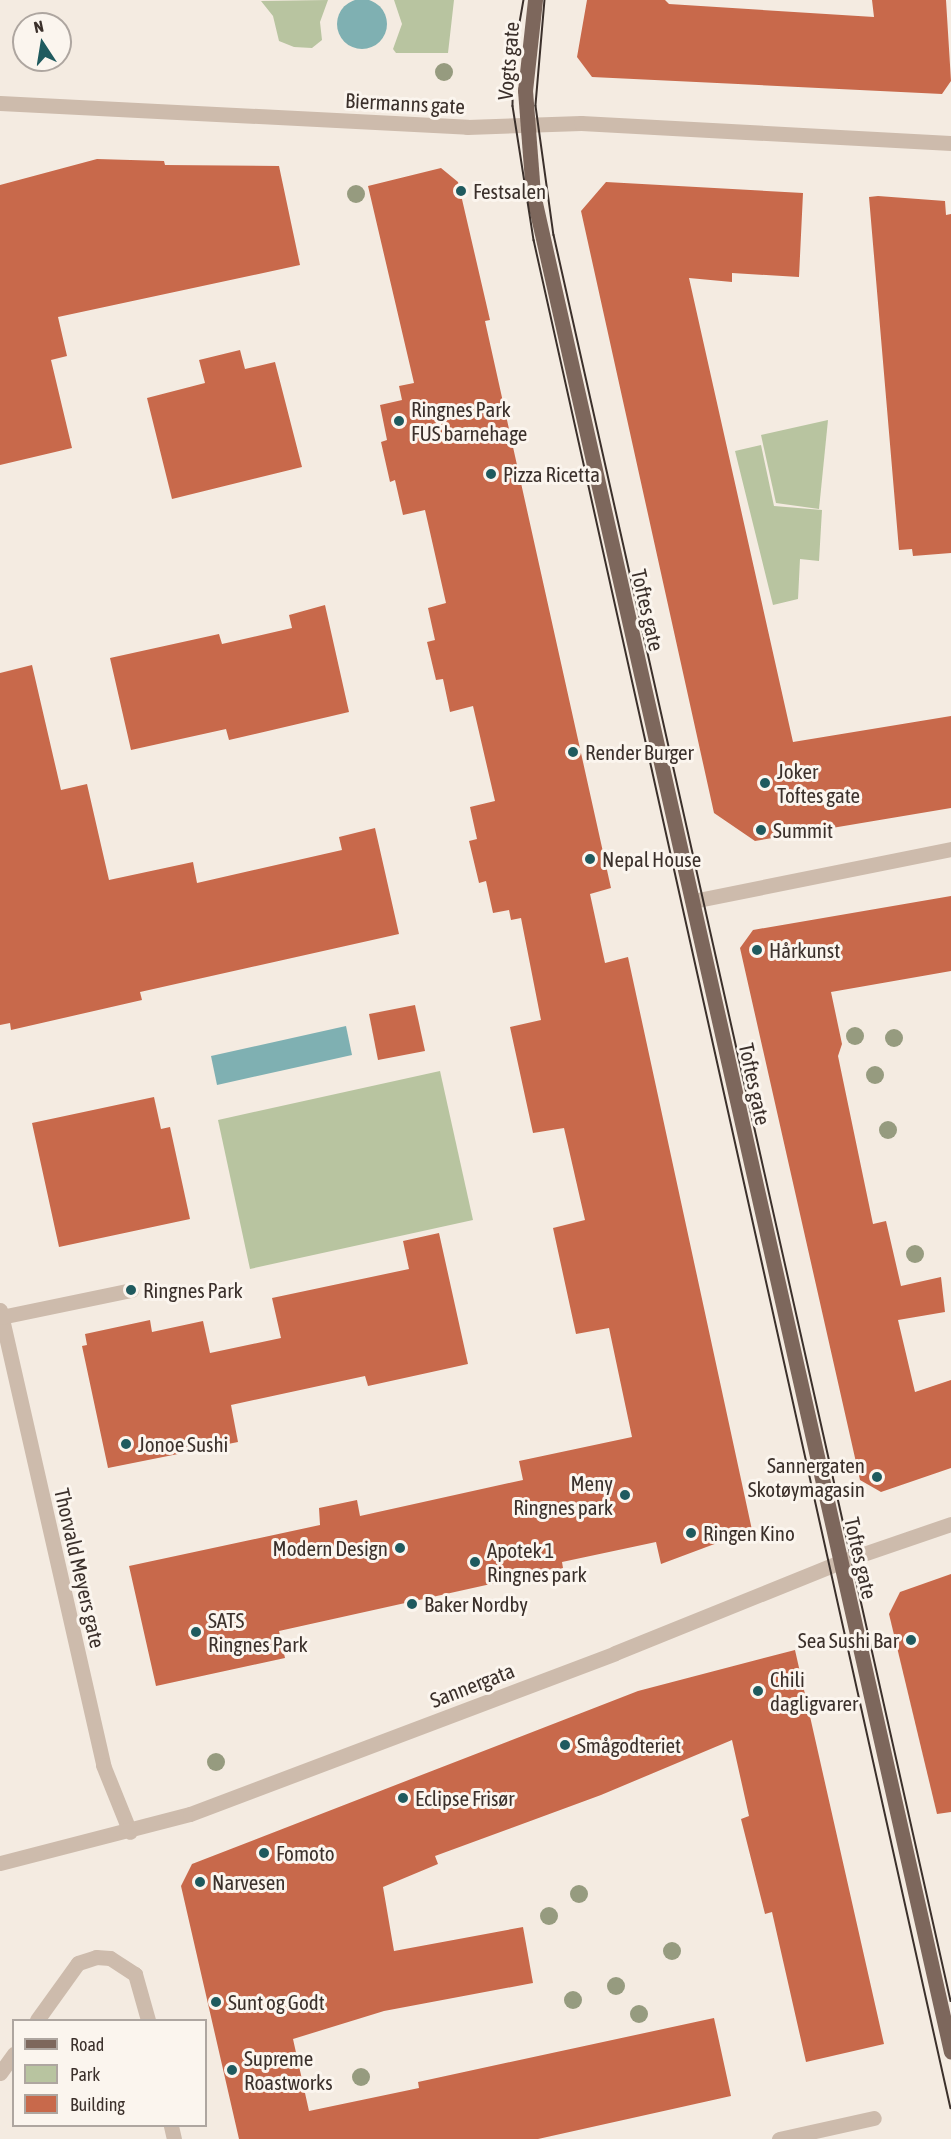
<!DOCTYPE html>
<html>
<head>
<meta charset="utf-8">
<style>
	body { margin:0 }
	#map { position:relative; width:951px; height:2139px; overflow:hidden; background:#f4ebe1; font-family:"Asap Condensed",sans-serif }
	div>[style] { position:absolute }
	.green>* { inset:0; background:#b8c4a0 }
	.water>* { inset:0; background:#7fb0b2 }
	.round { border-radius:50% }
	.building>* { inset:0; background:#c8694b }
	.minor>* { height:15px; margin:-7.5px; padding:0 7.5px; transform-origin:7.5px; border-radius:7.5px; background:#cdbbac }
	.major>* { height:15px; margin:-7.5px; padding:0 7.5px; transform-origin:7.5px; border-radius:7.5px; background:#7d675c }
	.tram>* { height:1.5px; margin:-0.75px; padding:0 0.75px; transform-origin:0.75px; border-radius:0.75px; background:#3b302b }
	.trees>* { width:18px; height:18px; margin:-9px; border-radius:50%; background:#969b7f }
	.dots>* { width:16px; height:16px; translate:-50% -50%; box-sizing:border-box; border:3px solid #fbf5ee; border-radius:50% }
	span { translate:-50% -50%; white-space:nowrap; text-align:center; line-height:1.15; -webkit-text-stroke:6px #fbf5ee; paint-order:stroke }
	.street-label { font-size:21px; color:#3b302b }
	.poi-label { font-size:21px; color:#3b302b }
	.left { translate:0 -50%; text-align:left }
	.right { translate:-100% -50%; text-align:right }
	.legend { position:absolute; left:12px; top:2019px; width:195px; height:108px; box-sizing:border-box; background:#fbf5ee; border:2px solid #aea6a0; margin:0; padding:8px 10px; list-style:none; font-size:18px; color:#3b302b }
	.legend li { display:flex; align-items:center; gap:12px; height:30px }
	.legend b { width:30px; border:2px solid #aea6a0 }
	.north { position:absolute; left:12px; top:12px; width:60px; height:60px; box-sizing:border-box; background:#fbf5ee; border:2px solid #aea6a0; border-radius:50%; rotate:348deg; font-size:16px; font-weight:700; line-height:24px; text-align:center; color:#3b302b }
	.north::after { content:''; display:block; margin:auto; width:21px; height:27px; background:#1f5a5e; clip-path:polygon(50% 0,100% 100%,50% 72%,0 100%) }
</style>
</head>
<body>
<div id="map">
	<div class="green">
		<div style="clip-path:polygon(328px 0,320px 22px,322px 40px,312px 48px,294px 47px,279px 41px,273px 16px,261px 1px)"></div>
		<div style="clip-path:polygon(394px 0,454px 0,448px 53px,396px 53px,393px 49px,402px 24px)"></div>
		<div style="clip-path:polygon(828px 420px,819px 509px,776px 503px,761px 435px)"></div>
		<div style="clip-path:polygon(761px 445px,774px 506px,822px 510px,819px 561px,800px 559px,798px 599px,773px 605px,735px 451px)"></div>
		<div style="clip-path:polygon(440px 1071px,473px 1220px,250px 1269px,218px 1120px)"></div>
	</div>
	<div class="water">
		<div class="round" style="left:337px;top:-1px;width:50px;height:50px"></div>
		<div style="clip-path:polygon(346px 1026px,352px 1055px,217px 1085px,211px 1056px)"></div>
	</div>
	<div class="building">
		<div style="clip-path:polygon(587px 0,665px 0,669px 4px,874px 17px,872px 0,946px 0,951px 81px,942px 94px,592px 77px,577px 57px)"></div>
		<div style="clip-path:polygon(97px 159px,164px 161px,165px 165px,279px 166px,300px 265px,58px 317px,67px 356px,51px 360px,72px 448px,0 465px,0 185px)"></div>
		<div style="clip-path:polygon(441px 168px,458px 182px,490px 320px,485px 321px,611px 888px,590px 894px,605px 963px,628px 957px,752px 1530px,661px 1564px,656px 1542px,562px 1562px,563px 1568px,279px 1631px,285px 1658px,156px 1686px,129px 1566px,320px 1525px,319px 1508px,357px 1500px,360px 1516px,523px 1480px,519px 1461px,632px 1437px,609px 1328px,576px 1334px,553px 1228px,585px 1220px,564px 1128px,533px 1133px,510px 1027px,541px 1020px,521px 918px,511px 920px,509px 910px,493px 913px,486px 881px,479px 883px,469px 841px,477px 839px,470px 807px,495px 801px,473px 706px,450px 712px,443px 679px,436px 680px,427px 642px,435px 640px,428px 608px,446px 603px,425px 510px,403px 515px,395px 480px,390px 482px,381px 442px,387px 440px,380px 405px,402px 400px,399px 386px,414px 383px,368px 186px)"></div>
		<div style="clip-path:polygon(606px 182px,803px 193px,799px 277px,732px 273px,732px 282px,689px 278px,793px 742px,951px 716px,951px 808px,755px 841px,714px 813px,581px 211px)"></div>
		<div style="clip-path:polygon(878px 196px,945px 201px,946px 215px,951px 214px,951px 553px,913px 556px,912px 549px,899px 550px,869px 197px)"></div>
		<div style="clip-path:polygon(240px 350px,245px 369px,275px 362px,302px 467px,172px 499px,147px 398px,205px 383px,199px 360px)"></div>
		<div style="clip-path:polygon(325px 605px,349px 712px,229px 740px,226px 729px,131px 750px,110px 658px,219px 634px,222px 644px,292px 628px,289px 615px)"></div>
		<div style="clip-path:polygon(32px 665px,61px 790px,87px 784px,109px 880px,193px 862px,197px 883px,342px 850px,339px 837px,375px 828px,399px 934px,140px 992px,142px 1000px,11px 1030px,10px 1023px,0 1025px,0 673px)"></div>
		<div style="clip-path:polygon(951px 896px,951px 971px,831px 992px,842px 1044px,838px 1056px,873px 1224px,886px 1221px,901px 1286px,941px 1277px,945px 1312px,898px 1320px,915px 1392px,951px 1380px,951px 1468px,881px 1492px,860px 1480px,740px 948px,753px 930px)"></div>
		<div style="clip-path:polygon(415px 1005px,425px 1051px,378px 1060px,369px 1014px)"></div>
		<div style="clip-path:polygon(154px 1097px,161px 1129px,170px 1127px,190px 1219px,59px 1247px,32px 1123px)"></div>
		<div style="clip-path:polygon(439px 1233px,468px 1364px,368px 1386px,365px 1376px,231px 1405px,238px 1442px,108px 1468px,82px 1346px,87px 1345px,85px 1334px,150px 1320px,152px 1332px,203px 1321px,210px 1353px,281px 1338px,272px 1298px,409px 1269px,403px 1241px)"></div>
		<div style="clip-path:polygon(951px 1574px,951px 1812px,937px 1814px,889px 1614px,900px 1592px)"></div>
		<div style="clip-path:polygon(795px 1650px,884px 2044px,806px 2062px,772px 1912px,765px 1914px,741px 1819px,749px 1816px,732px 1740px,601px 1795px,435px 1856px,438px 1864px,383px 1887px,394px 1951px,523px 1927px,533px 1983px,384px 2011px,293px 2039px,309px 2111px,419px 2088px,418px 2082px,714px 2018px,731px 2096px,538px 2139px,239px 2139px,181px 1886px,192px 1864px,638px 1691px)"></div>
	</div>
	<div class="minor">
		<div style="left:0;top:103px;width:468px;rotate:2.9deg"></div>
		<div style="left:467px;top:127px;width:114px;rotate:-2deg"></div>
		<div style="left:581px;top:123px;width:371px;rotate:3.1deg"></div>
		<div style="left:693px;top:901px;width:263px;rotate:-11.4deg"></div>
		<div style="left:0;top:1310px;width:467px;rotate:77.2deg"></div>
		<div style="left:103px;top:1765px;width:72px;rotate:68.1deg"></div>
		<div style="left:1px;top:1317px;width:133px;rotate:-11.7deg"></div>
		<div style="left:0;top:1863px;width:196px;rotate:-14.5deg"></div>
		<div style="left:190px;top:1814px;width:454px;rotate:-20.7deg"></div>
		<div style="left:615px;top:1653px;width:243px;rotate:-22deg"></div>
		<div style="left:840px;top:1562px;width:117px;rotate:-18.9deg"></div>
		<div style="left:37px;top:2020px;width:70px;rotate:-54.3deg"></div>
		<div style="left:78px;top:1963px;width:19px;rotate:-18deg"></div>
		<div style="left:96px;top:1957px;width:14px;rotate:4deg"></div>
		<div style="left:110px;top:1958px;width:30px;rotate:33deg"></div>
		<div style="left:135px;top:1974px;width:48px;rotate:74.2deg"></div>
		<div style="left:0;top:2073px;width:24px;rotate:-54deg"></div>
		<div style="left:171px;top:2126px;width:13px;rotate:77deg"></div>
		<div style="left:779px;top:2139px;width:97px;rotate:-12.5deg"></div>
	</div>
	<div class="major">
		<div style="left:535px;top:0;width:91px;rotate:96.3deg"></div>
		<div style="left:525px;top:90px;width:104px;rotate:85.6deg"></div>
		<div style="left:533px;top:194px;width:1904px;rotate:77.32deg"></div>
	</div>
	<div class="tram">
		<div style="left:524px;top:0;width:58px;rotate:100deg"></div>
		<div style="left:514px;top:57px;width:49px;rotate:91.2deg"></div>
		<div style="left:513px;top:106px;width:136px;rotate:81.1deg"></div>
		<div style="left:534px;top:240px;width:1914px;rotate:77.42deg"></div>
		<div style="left:545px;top:0;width:106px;rotate:94.9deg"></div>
		<div style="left:536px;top:106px;width:130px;rotate:82.1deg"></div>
		<div style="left:554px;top:235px;width:1810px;rotate:77.33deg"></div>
	</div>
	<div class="trees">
		<div style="left:444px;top:72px"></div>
		<div style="left:356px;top:194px"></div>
		<div style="left:855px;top:1036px"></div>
		<div style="left:894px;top:1038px"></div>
		<div style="left:875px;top:1075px"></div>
		<div style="left:888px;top:1130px"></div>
		<div style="left:915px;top:1254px"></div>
		<div style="left:216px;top:1762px"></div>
		<div style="left:579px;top:1894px"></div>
		<div style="left:549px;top:1916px"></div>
		<div style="left:672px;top:1951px"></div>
		<div style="left:616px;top:1986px"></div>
		<div style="left:573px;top:2000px"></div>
		<div style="left:639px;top:2014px"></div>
		<div style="left:361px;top:2077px"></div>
	</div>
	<div class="dots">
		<div style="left:461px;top:191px;background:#1f5a5e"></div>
		<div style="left:399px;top:421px;background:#1f5a5e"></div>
		<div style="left:491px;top:474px;background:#1f5a5e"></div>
		<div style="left:573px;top:752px;background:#1f5a5e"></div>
		<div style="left:765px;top:783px;background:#1f5a5e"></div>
		<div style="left:761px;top:830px;background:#1f5a5e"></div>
		<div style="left:590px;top:859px;background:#1f5a5e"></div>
		<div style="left:757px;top:950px;background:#1f5a5e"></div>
		<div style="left:131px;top:1290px;background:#1f5a5e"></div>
		<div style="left:126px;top:1444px;background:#1f5a5e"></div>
		<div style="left:877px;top:1477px;background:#1f5a5e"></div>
		<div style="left:625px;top:1495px;background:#1f5a5e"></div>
		<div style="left:691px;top:1533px;background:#1f5a5e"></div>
		<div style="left:400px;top:1548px;background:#1f5a5e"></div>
		<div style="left:475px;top:1562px;background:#1f5a5e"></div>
		<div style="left:412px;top:1604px;background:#1f5a5e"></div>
		<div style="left:196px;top:1632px;background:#1f5a5e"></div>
		<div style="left:911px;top:1640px;background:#1f5a5e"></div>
		<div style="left:758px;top:1691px;background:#1f5a5e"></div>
		<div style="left:565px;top:1745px;background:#1f5a5e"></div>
		<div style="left:403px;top:1798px;background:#1f5a5e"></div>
		<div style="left:264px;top:1853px;background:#1f5a5e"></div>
		<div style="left:200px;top:1882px;background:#1f5a5e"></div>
		<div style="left:216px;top:2002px;background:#1f5a5e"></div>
		<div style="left:232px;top:2070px;background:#1f5a5e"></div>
	</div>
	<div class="street-label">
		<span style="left:508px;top:61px;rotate:-85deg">Vogts gate</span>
		<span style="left:405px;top:103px;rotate:3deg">Biermanns gate</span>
		<span style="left:648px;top:610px;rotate:77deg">Toftes gate</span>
		<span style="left:755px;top:1084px;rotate:78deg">Toftes gate</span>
		<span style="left:861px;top:1558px;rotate:77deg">Toftes gate</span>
		<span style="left:80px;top:1568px;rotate:77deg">Thorvald Meyers gate</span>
		<span style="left:472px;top:1685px;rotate:-21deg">Sannergata</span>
	</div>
	<div class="poi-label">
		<span class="left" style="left:473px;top:191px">Festsalen</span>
		<span class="left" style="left:411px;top:421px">Ringnes Park<br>FUS barnehage</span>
		<span class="left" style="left:503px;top:474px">Pizza Ricetta</span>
		<span class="left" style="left:585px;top:752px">Render Burger</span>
		<span class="left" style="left:777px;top:783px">Joker<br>Toftes gate</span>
		<span class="left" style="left:773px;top:830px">Summit</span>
		<span class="left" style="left:602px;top:859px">Nepal House</span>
		<span class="left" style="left:769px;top:950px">Hårkunst</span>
		<span class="left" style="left:143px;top:1290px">Ringnes Park</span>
		<span class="left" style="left:138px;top:1444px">Jonoe Sushi</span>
		<span class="right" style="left:865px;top:1477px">Sannergaten<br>Skotøymagasin</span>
		<span class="right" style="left:613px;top:1495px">Meny<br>Ringnes park</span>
		<span class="left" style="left:703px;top:1533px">Ringen Kino</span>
		<span class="right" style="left:388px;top:1548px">Modern Design</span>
		<span class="left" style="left:487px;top:1562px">Apotek 1<br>Ringnes park</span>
		<span class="left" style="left:424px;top:1604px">Baker Nordby</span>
		<span class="left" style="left:208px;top:1632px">SATS<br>Ringnes Park</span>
		<span class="right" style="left:899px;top:1640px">Sea Sushi Bar</span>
		<span class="left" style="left:770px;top:1691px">Chili<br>dagligvarer</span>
		<span class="left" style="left:577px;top:1745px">Smågodteriet</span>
		<span class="left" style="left:415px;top:1798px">Eclipse Frisør</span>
		<span class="left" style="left:276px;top:1853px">Fomoto</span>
		<span class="left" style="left:212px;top:1882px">Narvesen</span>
		<span class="left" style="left:228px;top:2002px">Sunt og Godt</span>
		<span class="left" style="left:244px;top:2070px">Supreme<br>Roastworks</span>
	</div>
	<ul class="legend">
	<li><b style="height:8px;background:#7d675c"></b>Road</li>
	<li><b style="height:16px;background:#b8c4a0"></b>Park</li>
	<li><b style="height:16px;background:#c8694b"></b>Building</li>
	</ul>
	<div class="north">N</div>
</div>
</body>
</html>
